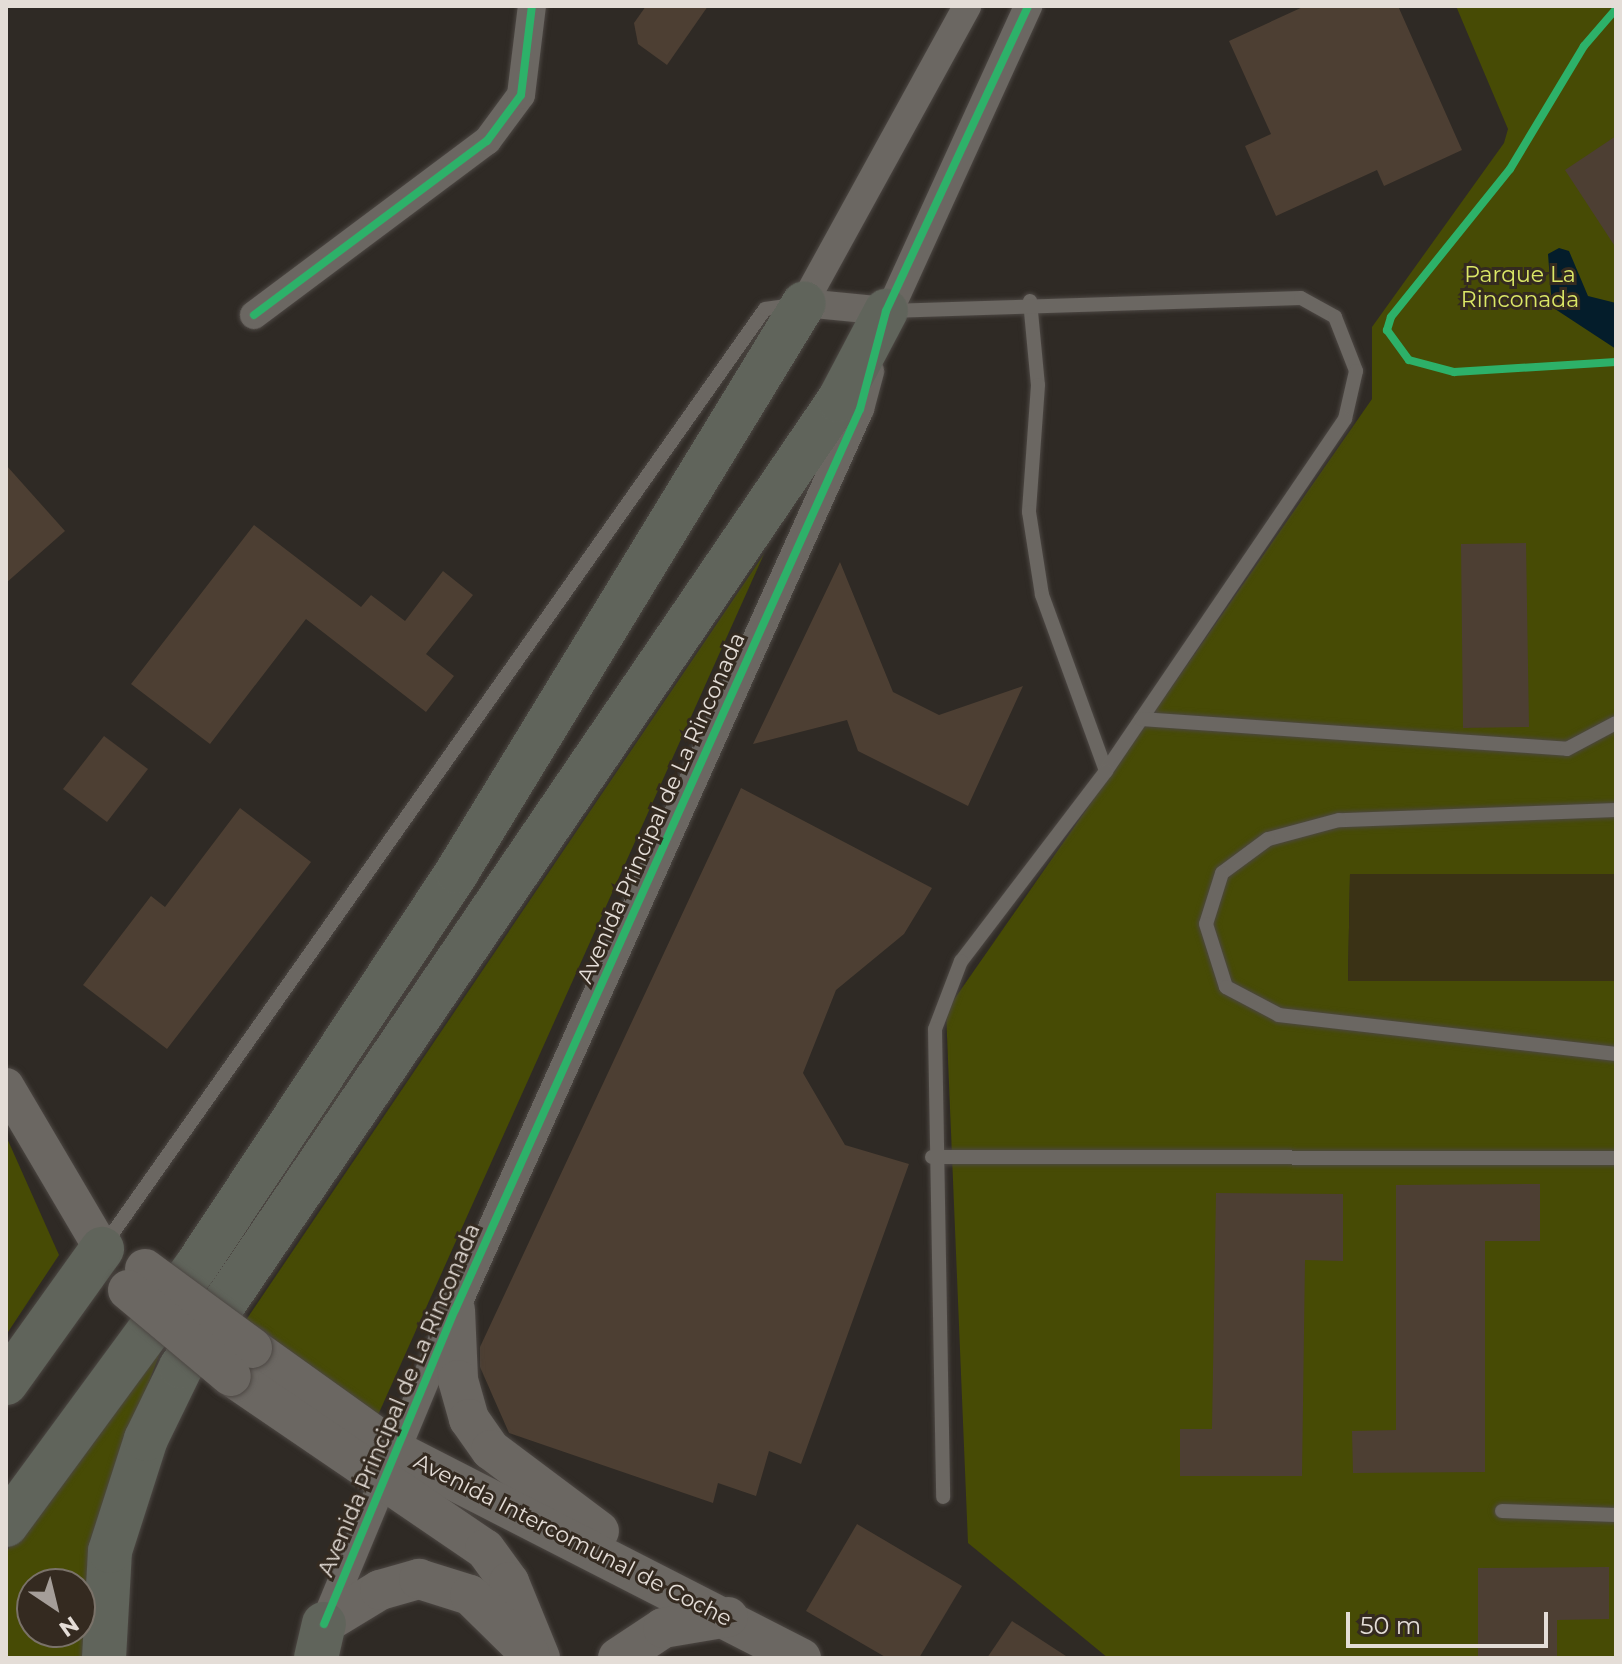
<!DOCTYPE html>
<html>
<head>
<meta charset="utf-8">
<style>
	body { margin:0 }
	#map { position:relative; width:1622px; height:1664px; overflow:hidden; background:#2f2a25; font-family:Montserrat,sans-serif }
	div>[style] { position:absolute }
	.green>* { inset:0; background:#474b05 }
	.sand>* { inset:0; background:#3a3215 }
	.water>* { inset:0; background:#041d2b }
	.building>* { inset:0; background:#4d3f33 }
	.roads { filter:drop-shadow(0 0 2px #4c4743) drop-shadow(0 0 2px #4c4743) }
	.service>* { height:14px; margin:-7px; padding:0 7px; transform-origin:7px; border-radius:7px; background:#6b6762 }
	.minor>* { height:28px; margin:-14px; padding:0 14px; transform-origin:14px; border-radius:14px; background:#6b6762 }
	.tertiary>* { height:36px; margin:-18px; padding:0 18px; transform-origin:18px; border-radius:18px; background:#6b6762 }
	.secondary>* { height:40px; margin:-20px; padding:0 20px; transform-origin:20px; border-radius:20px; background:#6b6762 }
	.motorway>* { height:44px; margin:-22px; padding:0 22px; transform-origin:22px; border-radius:22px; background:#60645b }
	.bridges { filter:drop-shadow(0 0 2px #4c4743) drop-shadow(0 0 2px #4c4743) }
	.secondary-bridge>* { height:40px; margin:-20px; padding:0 20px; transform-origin:20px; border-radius:20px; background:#6b6762 }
	.cycleway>* { height:8px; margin:-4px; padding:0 4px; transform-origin:4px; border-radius:4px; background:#2db169 }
	span { translate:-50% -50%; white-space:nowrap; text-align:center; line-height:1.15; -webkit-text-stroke:6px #342a20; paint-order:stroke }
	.park-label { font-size:22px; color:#dbe766 }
	.street-label { font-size:22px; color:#e4ddd7 }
	.frame { position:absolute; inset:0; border:8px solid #e4ddd7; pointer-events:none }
	.north { position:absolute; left:16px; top:1568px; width:80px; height:80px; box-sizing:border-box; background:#342a20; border:2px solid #7a7269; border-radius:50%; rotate:145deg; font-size:22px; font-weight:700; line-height:32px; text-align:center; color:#e4ddd7 }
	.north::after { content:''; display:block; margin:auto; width:28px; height:36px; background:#a59e99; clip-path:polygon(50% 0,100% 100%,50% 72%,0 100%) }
	.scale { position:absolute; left:1346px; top:1612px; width:202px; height:36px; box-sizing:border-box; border:4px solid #e4ddd7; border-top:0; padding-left:10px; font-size:24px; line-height:28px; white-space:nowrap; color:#e4ddd7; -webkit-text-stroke:6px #342a20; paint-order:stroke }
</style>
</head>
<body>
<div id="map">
	<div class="green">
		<div style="clip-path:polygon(1456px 6px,1616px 6px,1616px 874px,1350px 874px,1348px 980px,1616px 981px,1616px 1658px,1108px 1658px,968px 1543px,946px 1011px,1372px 399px,1372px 327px,1504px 143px,1508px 129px)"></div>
		<div style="clip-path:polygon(764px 554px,378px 1415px,244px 1323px)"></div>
		<div style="clip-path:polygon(6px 1136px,59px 1255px,6px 1335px)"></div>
		<div style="clip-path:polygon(evenodd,161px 1350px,90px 1540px,87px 1658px,6px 1658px,6px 1552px,161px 1350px,32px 1584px,80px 1584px,80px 1632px,32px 1632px,32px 1584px)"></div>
	</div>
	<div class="sand">
		<div style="clip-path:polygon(1350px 874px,1616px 874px,1616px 981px,1348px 981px)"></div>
	</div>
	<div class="water">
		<div style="clip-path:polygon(1559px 248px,1569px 251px,1588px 296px,1616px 303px,1616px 349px,1552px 307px,1548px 254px)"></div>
	</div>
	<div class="building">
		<div style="clip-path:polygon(646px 6px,708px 6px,667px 65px,638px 44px,634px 23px)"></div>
		<div style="clip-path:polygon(1305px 6px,1398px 6px,1462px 150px,1384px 186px,1377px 170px,1276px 216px,1245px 146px,1271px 134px,1229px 41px)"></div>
		<div style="clip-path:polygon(1616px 136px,1616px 248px,1565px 170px)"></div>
		<div style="clip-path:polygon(6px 465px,65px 531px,6px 583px)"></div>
		<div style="clip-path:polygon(254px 525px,361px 607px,371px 595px,405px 621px,443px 571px,473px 595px,426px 654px,454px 676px,426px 712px,306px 619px,210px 744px,131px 684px)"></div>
		<div style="clip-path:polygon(1526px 543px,1529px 727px,1463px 728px,1461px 544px)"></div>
		<div style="clip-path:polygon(840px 562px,893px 692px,939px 715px,1023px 686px,968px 806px,858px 751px,847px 720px,753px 744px)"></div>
		<div style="clip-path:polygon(104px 736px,148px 769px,107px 822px,63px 789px)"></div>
		<div style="clip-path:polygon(741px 788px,932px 888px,904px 934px,836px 990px,803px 1073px,845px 1145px,909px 1164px,801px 1464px,769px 1451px,756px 1496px,718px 1483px,713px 1503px,509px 1433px,480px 1367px,480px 1347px)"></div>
		<div style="clip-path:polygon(240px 808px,311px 862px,167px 1049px,83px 985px,151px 896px,165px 907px)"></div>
		<div style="clip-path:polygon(1540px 1184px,1540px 1241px,1485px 1241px,1485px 1472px,1353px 1473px,1352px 1431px,1396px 1430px,1396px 1185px)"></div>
		<div style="clip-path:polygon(1216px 1193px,1343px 1194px,1343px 1261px,1305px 1260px,1302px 1476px,1180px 1476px,1180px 1429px,1212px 1429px)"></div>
		<div style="clip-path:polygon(857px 1524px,962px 1586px,919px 1658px,887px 1658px,806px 1611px)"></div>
		<div style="clip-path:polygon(1609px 1567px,1609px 1619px,1557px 1620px,1557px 1658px,1478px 1658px,1478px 1568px)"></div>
		<div style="clip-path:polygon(1012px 1621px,1069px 1658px,987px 1658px)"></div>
	</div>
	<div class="roads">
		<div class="service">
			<div style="left:1030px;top:301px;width:84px;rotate:84.6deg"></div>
			<div style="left:1038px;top:385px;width:127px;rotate:94.1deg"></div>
			<div style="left:1029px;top:512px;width:84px;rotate:81.1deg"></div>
			<div style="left:1042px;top:595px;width:187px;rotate:70deg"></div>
			<div style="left:889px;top:311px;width:412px;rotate:-1.8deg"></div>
			<div style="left:1301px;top:298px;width:39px;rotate:29deg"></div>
			<div style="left:1335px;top:317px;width:58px;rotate:68.7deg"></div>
			<div style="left:1356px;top:371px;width:49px;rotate:102.9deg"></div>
			<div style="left:1345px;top:419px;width:425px;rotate:124.2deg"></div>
			<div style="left:1106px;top:771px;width:239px;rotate:127.3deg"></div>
			<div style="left:961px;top:961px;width:73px;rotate:110.9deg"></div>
			<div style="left:935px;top:1029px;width:468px;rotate:89deg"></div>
			<div style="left:1141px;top:719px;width:427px;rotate:4deg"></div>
			<div style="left:1567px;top:749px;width:55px;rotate:-28deg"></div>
			<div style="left:1616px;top:810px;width:277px;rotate:177.9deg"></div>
			<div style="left:1339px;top:820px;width:73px;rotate:165deg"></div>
			<div style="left:1268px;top:839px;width:57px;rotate:143.5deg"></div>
			<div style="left:1222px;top:873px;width:53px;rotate:107.4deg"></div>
			<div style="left:1206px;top:924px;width:66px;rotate:72.4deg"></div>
			<div style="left:1226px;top:987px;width:60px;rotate:27.8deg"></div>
			<div style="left:1279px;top:1015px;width:339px;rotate:6.6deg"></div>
			<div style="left:932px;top:1157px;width:684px;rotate:0.08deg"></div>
			<div style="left:105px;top:1244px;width:1144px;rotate:-54.78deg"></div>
			<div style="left:765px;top:309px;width:27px;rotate:-8deg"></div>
			<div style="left:1502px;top:1511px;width:114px;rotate:2deg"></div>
		</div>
		<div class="minor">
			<div style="left:886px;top:311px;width:82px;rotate:-174.4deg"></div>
			<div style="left:804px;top:303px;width:339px;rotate:-61.2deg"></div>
			<div style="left:254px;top:315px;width:291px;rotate:-36.8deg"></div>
			<div style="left:487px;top:141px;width:57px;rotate:-53.5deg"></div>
			<div style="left:521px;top:95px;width:90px;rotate:-83deg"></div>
			<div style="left:882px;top:327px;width:353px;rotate:-65.5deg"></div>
			<div style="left:324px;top:1624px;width:340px;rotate:-67.4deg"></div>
			<div style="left:455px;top:1310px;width:988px;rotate:-65.8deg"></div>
			<div style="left:860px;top:409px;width:39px;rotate:-75deg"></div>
		</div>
		<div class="tertiary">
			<div style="left:6px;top:1086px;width:189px;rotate:59.5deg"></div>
		</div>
		<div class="secondary">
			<div style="left:455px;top:1310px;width:70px;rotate:87.5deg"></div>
			<div style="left:458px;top:1380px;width:41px;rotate:74.2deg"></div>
			<div style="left:469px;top:1419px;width:38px;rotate:55deg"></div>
			<div style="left:491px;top:1450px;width:135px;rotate:36.9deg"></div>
			<div style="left:252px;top:1348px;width:177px;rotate:35.6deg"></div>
			<div style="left:396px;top:1451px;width:455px;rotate:27.1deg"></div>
			<div style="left:231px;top:1376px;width:307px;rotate:34.3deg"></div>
			<div style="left:485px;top:1549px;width:41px;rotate:54deg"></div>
			<div style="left:509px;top:1582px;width:82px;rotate:67.8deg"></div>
			<div style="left:324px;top:1624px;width:66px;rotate:-31.3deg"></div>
			<div style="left:380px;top:1590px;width:41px;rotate:-15.8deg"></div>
			<div style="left:419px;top:1579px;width:53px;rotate:17.4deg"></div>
			<div style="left:470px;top:1595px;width:83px;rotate:44.5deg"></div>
			<div style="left:618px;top:1658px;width:54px;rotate:-33.7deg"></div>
			<div style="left:663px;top:1628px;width:66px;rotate:-9.6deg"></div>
		</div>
		<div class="motorway">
			<div style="left:6px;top:1383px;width:165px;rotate:-54.4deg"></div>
			<div style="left:6px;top:1525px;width:323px;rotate:-53.7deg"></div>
			<div style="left:197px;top:1265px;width:471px;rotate:-56.5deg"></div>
			<div style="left:457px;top:872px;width:666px;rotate:-58.62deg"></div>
			<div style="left:104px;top:1658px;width:107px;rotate:-86.8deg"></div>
			<div style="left:110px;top:1551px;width:118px;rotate:-72.2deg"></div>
			<div style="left:146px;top:1439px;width:80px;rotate:-64.1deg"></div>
			<div style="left:181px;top:1367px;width:1170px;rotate:-55.77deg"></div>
			<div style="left:839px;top:400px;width:101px;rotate:-62.2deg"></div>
			<div style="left:316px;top:1658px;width:35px;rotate:-77deg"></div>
		</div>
	</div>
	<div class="bridges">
		<div class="secondary-bridge">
			<div style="left:145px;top:1269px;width:133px;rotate:36.4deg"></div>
			<div style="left:128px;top:1290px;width:134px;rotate:39.9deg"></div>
		</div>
	</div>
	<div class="cycleway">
		<div style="left:1616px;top:9px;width:49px;rotate:130.9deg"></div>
		<div style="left:1584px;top:46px;width:144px;rotate:121deg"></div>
		<div style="left:1510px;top:169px;width:190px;rotate:128.8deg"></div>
		<div style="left:1391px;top:317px;width:14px;rotate:107deg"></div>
		<div style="left:1387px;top:330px;width:37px;rotate:54deg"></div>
		<div style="left:1409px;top:360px;width:47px;rotate:14.9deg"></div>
		<div style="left:1454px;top:372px;width:162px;rotate:-3.5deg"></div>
		<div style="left:254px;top:315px;width:291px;rotate:-36.8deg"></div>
		<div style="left:487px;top:141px;width:57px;rotate:-53.5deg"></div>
		<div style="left:521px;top:95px;width:90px;rotate:-83deg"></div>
		<div style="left:324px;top:1624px;width:340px;rotate:-67.4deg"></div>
		<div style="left:455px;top:1310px;width:988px;rotate:-65.8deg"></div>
		<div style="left:860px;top:409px;width:101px;rotate:-75.1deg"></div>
		<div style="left:886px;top:311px;width:336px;rotate:-65deg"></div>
	</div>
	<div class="park-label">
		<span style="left:1520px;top:287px">Parque La<br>Rinconada</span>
	</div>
	<div class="street-label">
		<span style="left:661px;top:808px;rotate:-66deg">Avenida Principal de La Rinconada</span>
		<span style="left:399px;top:1400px;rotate:-67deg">Avenida Principal de La Rinconada</span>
		<span style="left:573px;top:1540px;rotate:27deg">Avenida Intercomunal de Coche</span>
	</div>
	<div class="frame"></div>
	<div class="north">N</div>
	<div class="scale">50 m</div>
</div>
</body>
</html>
